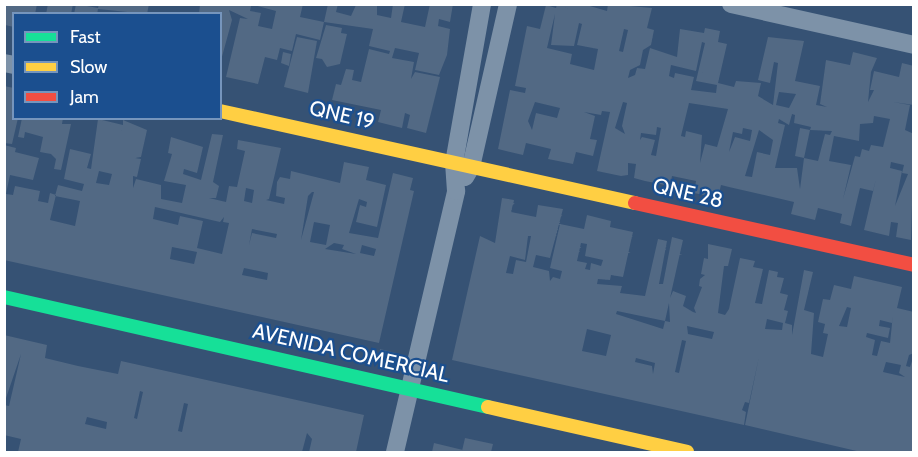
<!DOCTYPE html>
<html>
<head>
<meta charset="utf-8">
<style>
	body { margin:0 }
	#map { position:relative; width:918px; height:457px; overflow:hidden; background:#365274; font-family:Cabin,sans-serif }
	div>[style] { position:absolute }
	.building>* { inset:0; background:#526984 }
	.street>* { height:18px; margin:-9px; padding:0 9px; transform-origin:9px; border-radius:9px; background:#7d92a8 }
	.fast>* { height:14px; margin:-7px; padding:0 7px; transform-origin:7px; border-radius:7px; background:#16e098 }
	.slow>* { height:14px; margin:-7px; padding:0 7px; transform-origin:7px; border-radius:7px; background:#ffcf43 }
	.jam>* { height:14px; margin:-7px; padding:0 7px; transform-origin:7px; border-radius:7px; background:#f24e42 }
	span { translate:-50% -50%; white-space:nowrap; text-align:center; line-height:1.15; -webkit-text-stroke:4.5px #1b4f8f; paint-order:stroke }
	.street-label { font-size:21px; color:#fff }
	.frame { position:absolute; inset:0; border:6px solid #fff; pointer-events:none }
	.legend { position:absolute; left:12px; top:12px; width:210px; height:108px; box-sizing:border-box; background:#1b4f8f; border:2px solid #7695bc; margin:0; padding:8px 10px; list-style:none; font-size:18px; color:#fff }
	.legend li { display:flex; align-items:center; gap:12px; height:30px }
	.legend b { width:30px; border:2px solid #7695bc }
</style>
</head>
<body>
<div id="map">
	<div class="building">
		<div style="clip-path:polygon(5px 4px,37px 4px,35px 14px,14px 14px,14px 27px,5px 25px)"></div>
		<div style="clip-path:polygon(48px 4px,73px 4px,71px 14px,46px 14px)"></div>
		<div style="clip-path:polygon(76px 4px,98px 8px,99px 4px,149px 4px,147px 14px,98px 9px,97px 14px,74px 14px)"></div>
		<div style="clip-path:polygon(200px 4px,251px 6px,250px 11px,261px 13px,258px 26px,272px 29px,276px 11px,250px 4px,303px 4px,300px 17px,324px 22px,328px 4px,338px 4px,336px 12px,351px 16px,356px 5px,377px 5px,377px 15px,391px 18px,393px 4px,405px 4px,401px 22px,425px 27px,430px 4px,453px 4px,450px 22px,439px 19px,438px 26px,450px 29px,447px 55px,439px 75px,415px 70px,419px 53px,395px 48px,392px 58px,414px 62px,411px 79px,415px 72px,440px 77px,426px 133px,407px 128px,410px 115px,405px 113px,402px 128px,378px 122px,381px 110px,332px 100px,336px 84px,341px 85px,346px 69px,354px 70px,352px 80px,361px 82px,369px 49px,389px 54px,390px 51px,369px 46px,373px 29px,324px 22px,320px 40px,296px 34px,292px 51px,280px 48px,277px 60px,265px 57px,258px 84px,226px 77px,240px 18px,248px 19px,229px 10px,232px 20px,220px 64px,220px 14px,199px 14px)"></div>
		<div style="clip-path:polygon(evenodd,557px 4px,583px 4px,607px 11px,608px 4px,652px 8px,647px 28px,654px 30px,651px 45px,643px 50px,640px 65px,630px 70px,628px 78px,635px 75px,637px 68px,645px 69px,650px 48px,677px 57px,680px 29px,704px 33px,705px 28px,720px 31px,718px 42px,727px 44px,718px 83px,734px 87px,736px 81px,761px 83px,758px 96px,773px 105px,778px 63px,774px 62px,770px 83px,758px 80px,768px 37px,804px 41px,795px 81px,820px 86px,816px 105px,827px 107px,820px 104px,826px 60px,850px 65px,853px 52px,877px 58px,871px 72px,868px 102px,874px 90px,870px 90px,874px 71px,899px 77px,902px 63px,914px 66px,914px 105px,893px 102px,910px 105px,905px 130px,914px 134px,911px 240px,896px 237px,898px 223px,891px 222px,889px 236px,864px 230px,876px 179px,873px 191px,860px 188px,851px 226px,840px 223px,842px 214px,818px 208px,815px 220px,791px 214px,794px 202px,729px 187px,721px 185px,718px 198px,694px 193px,696px 181px,672px 176px,670px 186px,645px 181px,634px 178px,636px 164px,628px 163px,628px 175px,621px 176px,597px 171px,610px 112px,602px 111px,601px 115px,584px 112px,595px 116px,590px 139px,597px 140px,593px 156px,576px 152px,573px 164px,548px 159px,551px 149px,526px 143px,523px 155px,498px 149px,510px 90px,525px 93px,526px 88px,515px 86px,527px 26px,540px 29px,546px 5px,556px 8px,557px 4px,555px 14px,551px 45px,574px 46px,579px 23px,582px 24px,577px 45px,598px 49px,594px 70px,570px 64px,572px 54px,547px 48px,555px 14px,557px 4px,624px 29px,628px 30px,623px 52px,619px 51px,624px 29px,557px 4px,702px 42px,705px 43px,696px 81px,717px 85px,716px 93px,691px 90px,694px 77px,675px 73px,674px 78px,669px 76px,671px 65px,696px 71px,702px 42px,557px 4px,779px 92px,796px 94px,789px 108px,776px 105px,779px 92px,557px 4px,535px 102px,560px 108px,557px 118px,536px 113px,532px 130px,528px 121px,535px 102px,557px 4px,623px 102px,627px 103px,622px 126px,625px 134px,615px 128px,623px 102px,557px 4px,689px 103px,728px 109px,717px 147px,705px 144px,700px 163px,702px 135px,686px 131px,685px 137px,681px 136px,689px 103px,557px 4px,792px 114px,795px 115px,794px 123px,811px 127px,810px 130px,832px 131px,830px 135px,825px 134px,818px 161px,804px 158px,800px 189px,797px 168px,775px 168px,785px 125px,778px 123px,779px 119px,789px 125px,792px 114px,557px 4px,874px 116px,890px 119px,883px 147px,871px 145px,869px 151px,862px 149px,860px 157px,855px 156px,843px 199px,851px 165px,829px 161px,834px 136px,859px 141px,860px 124px,873px 123px,874px 116px,557px 4px,657px 127px,661px 128px,656px 156px,651px 155px,655px 140px,642px 137px,640px 140px,641px 133px,656px 135px,657px 127px,557px 4px,743px 128px,752px 130px,750px 141px,735px 137px,729px 152px,733px 132px,742px 134px,743px 128px,557px 4px,759px 130px,773px 140px,770px 155px,757px 152px,752px 177px,745px 176px,759px 130px,557px 4px,891px 162px,904px 165px,902px 173px,908px 174px,895px 206px,902px 171px,890px 168px,891px 162px)"></div>
		<div style="clip-path:polygon(326px 25px,342px 28px,341px 33px,347px 34px,340px 64px,327px 67px,322px 59px,316px 58px)"></div>
		<div style="clip-path:polygon(297px 37px,317px 41px,308px 93px,284px 87px)"></div>
		<div style="clip-path:polygon(283px 52px,291px 54px,289px 66px,281px 63px)"></div>
		<div style="clip-path:polygon(4px 86px,14px 88px,14px 118px,18px 118px,12px 144px,4px 143px)"></div>
		<div style="clip-path:polygon(22px 118px,63px 118px,62px 124px,71px 124px,61px 170px,54px 169px,56px 159px,51px 154px,40px 152px,43px 137px,25px 132px,24px 138px,18px 137px)"></div>
		<div style="clip-path:polygon(evenodd,98px 119px,123px 125px,123px 120px,147px 130px,141px 157px,135px 158px,141px 159px,137px 177px,133px 176px,133px 188px,136px 179px,161px 185px,161px 199px,182px 203px,186px 185px,164px 181px,172px 154px,168px 153px,171px 137px,203px 147px,197px 173px,184px 169px,183px 174px,201px 180px,212px 134px,223px 135px,213px 182px,219px 186px,216px 198px,209px 198px,226px 202px,229px 186px,237px 187px,245px 151px,237px 149px,238px 140px,281px 148px,269px 199px,266px 200px,284px 204px,285px 198px,276px 196px,277px 182px,280px 177px,290px 179px,291px 171px,340px 183px,344px 162px,369px 167px,366px 180px,386px 185px,377px 227px,356px 222px,360px 205px,366px 207px,367px 202px,359px 199px,349px 233px,378px 238px,393px 173px,413px 178px,410px 190px,414px 191px,379px 343px,4px 260px,4px 145px,16px 148px,15px 152px,39px 158px,33px 180px,10px 175px,6px 194px,13px 195px,15px 186px,40px 191px,38px 201px,48px 203px,50px 193px,56px 195px,50px 220px,75px 226px,80px 201px,55px 196px,58px 185px,82px 191px,84px 184px,64px 179px,70px 149px,91px 154px,87px 168px,91px 169px,98px 119px,99px 171px,112px 174px,109px 185px,96px 183px,99px 171px,98px 119px,246px 188px,254px 190px,252px 203px,244px 201px,246px 188px,98px 119px,312px 192px,314px 192px,301px 240px,308px 196px,312px 192px,98px 119px,155px 207px,220px 222px,224px 217px,223px 222px,229px 223px,222px 254px,197px 248px,203px 221px,180px 216px,178px 225px,153px 219px,155px 207px,98px 119px,314px 222px,330px 225px,326px 245px,310px 242px,314px 222px,98px 119px,252px 229px,277px 234px,276px 238px,252px 233px,249px 245px,252px 229px,98px 119px,334px 243px,344px 245px,342px 249px,356px 254px,325px 249px,334px 243px,98px 119px,362px 245px,376px 249px,374px 256px,360px 253px,362px 245px,98px 119px,172px 247px,197px 252px,194px 264px,170px 259px,172px 247px,98px 119px,244px 268px,268px 273px,267px 280px,242px 275px,244px 268px)"></div>
		<div style="clip-path:polygon(800px 128px,810px 130px,804px 158px,795px 156px)"></div>
		<div style="clip-path:polygon(evenodd,502px 198px,514px 200px,511px 212px,536px 217px,538px 205px,563px 209px,550px 258px,536px 255px,533px 267px,549px 271px,550px 281px,553px 277px,560px 279px,562px 271px,550px 268px,560px 224px,584px 229px,587px 215px,611px 221px,610px 227px,633px 232px,623px 277px,611px 275px,610px 280px,598px 279px,597px 284px,622px 286px,620px 293px,645px 296px,658px 239px,667px 241px,659px 284px,663px 284px,672px 237px,683px 240px,670px 298px,673px 291px,686px 296px,683px 306px,693px 312px,696px 313px,694px 308px,702px 287px,699px 286px,700px 279px,705px 275px,701px 274px,704px 258px,708px 259px,708px 244px,732px 249px,728px 266px,724px 266px,718px 313px,725px 315px,729px 309px,740px 258px,755px 261px,753px 267px,763px 269px,755px 303px,762px 304px,769px 270px,778px 272px,777px 277px,784px 278px,780px 293px,788px 295px,784px 310px,788px 311px,785px 323px,792px 325px,792px 335px,804px 270px,813px 272px,804px 310px,814px 313px,811px 354px,823px 357px,828px 334px,823px 333px,825px 324px,818px 322px,823px 299px,830px 300px,834px 285px,851px 289px,854px 276px,902px 287px,897px 308px,914px 312px,914px 353px,909px 355px,906px 366px,910px 367px,914px 355px,914px 452px,861px 452px,745px 425px,759px 357px,749px 403px,745px 402px,742px 410px,746px 412px,744px 425px,452px 360px,480px 236px,495px 243px,502px 198px,528px 236px,531px 236px,526px 262px,516px 260px,513px 274px,506px 273px,510px 256px,525px 260px,528px 236px,502px 198px,581px 243px,587px 244px,585px 256px,603px 260px,601px 266px,591px 263px,590px 270px,585px 269px,587px 263px,577px 261px,581px 243px,502px 198px,669px 303px,670px 322px,665px 321px,663px 329px,616px 314px,617px 311px,665px 321px,669px 303px,502px 198px,847px 307px,851px 308px,847px 327px,839px 326px,847px 307px,502px 198px,893px 314px,890px 343px,881px 341px,877px 356px,872px 355px,875px 340px,866px 337px,867px 333px,888px 338px,890px 328px,879px 326px,880px 320px,892px 323px,893px 314px,502px 198px,767px 319px,783px 323px,782px 330px,765px 329px,767px 319px,502px 198px,687px 326px,714px 332px,712px 339px,688px 334px,687px 326px,502px 198px,587px 329px,611px 335px,606px 356px,582px 351px,587px 329px,502px 198px,682px 340px,686px 341px,679px 373px,675px 372px,682px 340px,502px 198px,636px 358px,655px 363px,653px 374px,652px 366px,635px 362px,636px 358px,502px 198px,886px 362px,901px 365px,899px 373px,905px 377px,883px 372px,886px 362px)"></div>
		<div style="clip-path:polygon(evenodd,4px 335px,47px 345px,45px 358px,78px 366px,118px 374px,121px 361px,364px 415px,356px 452px,309px 452px,312px 439px,307px 433px,302px 452px,18px 452px,21px 439px,4px 435px,4px 405px,9px 406px,21px 354px,4px 404px,4px 335px,140px 391px,143px 392px,137px 419px,134px 418px,140px 391px,4px 335px,184px 403px,188px 404px,182px 432px,178px 431px,184px 403px,4px 335px,87px 417px,107px 422px,106px 429px,85px 424px,87px 417px)"></div>
		<div style="clip-path:polygon(380px 349px,396px 353px,394px 362px,379px 358px)"></div>
		<div style="clip-path:polygon(465px 438px,493px 444px,491px 452px,462px 451px)"></div>
		<div style="clip-path:polygon(434px 443px,463px 450px,462px 452px,432px 452px)"></div>
	</div>
	<div class="street">
		<div style="left:731px;top:4px;width:188px;rotate:12.6deg"></div>
		<div style="left:4px;top:63px;width:10px;rotate:11deg"></div>
		<div style="left:465px;top:177px;width:12px;rotate:-59deg"></div>
		<div style="left:471px;top:167px;width:167px;rotate:-77.2deg"></div>
		<div style="left:395px;top:452px;width:268px;rotate:-76.8deg"></div>
		<div style="left:456px;top:191px;width:28px;rotate:-94deg"></div>
		<div style="left:454px;top:163px;width:161px;rotate:-80deg"></div>
	</div>
	<div class="fast">
		<div style="left:4px;top:297px;width:496px;rotate:12.8deg"></div>
	</div>
	<div class="slow">
		<div style="left:220px;top:111px;width:425px;rotate:12.5deg"></div>
		<div style="left:488px;top:407px;width:204px;rotate:12.7deg"></div>
	</div>
	<div class="jam">
		<div style="left:635px;top:203px;width:286px;rotate:12.5deg"></div>
	</div>
	<div class="street-label">
		<span style="left:342px;top:115px;rotate:13deg">QNE 19</span>
		<span style="left:688px;top:193px;rotate:13deg">QNE 28</span>
		<span style="left:351px;top:353px;rotate:13deg">AVENIDA COMERCIAL</span>
	</div>
	<div class="frame"></div>
	<ul class="legend">
	<li><b style="height:8px;background:#16e098"></b>Fast</li>
	<li><b style="height:8px;background:#ffcf43"></b>Slow</li>
	<li><b style="height:8px;background:#f24e42"></b>Jam</li>
	</ul>
</div>
</body>
</html>
